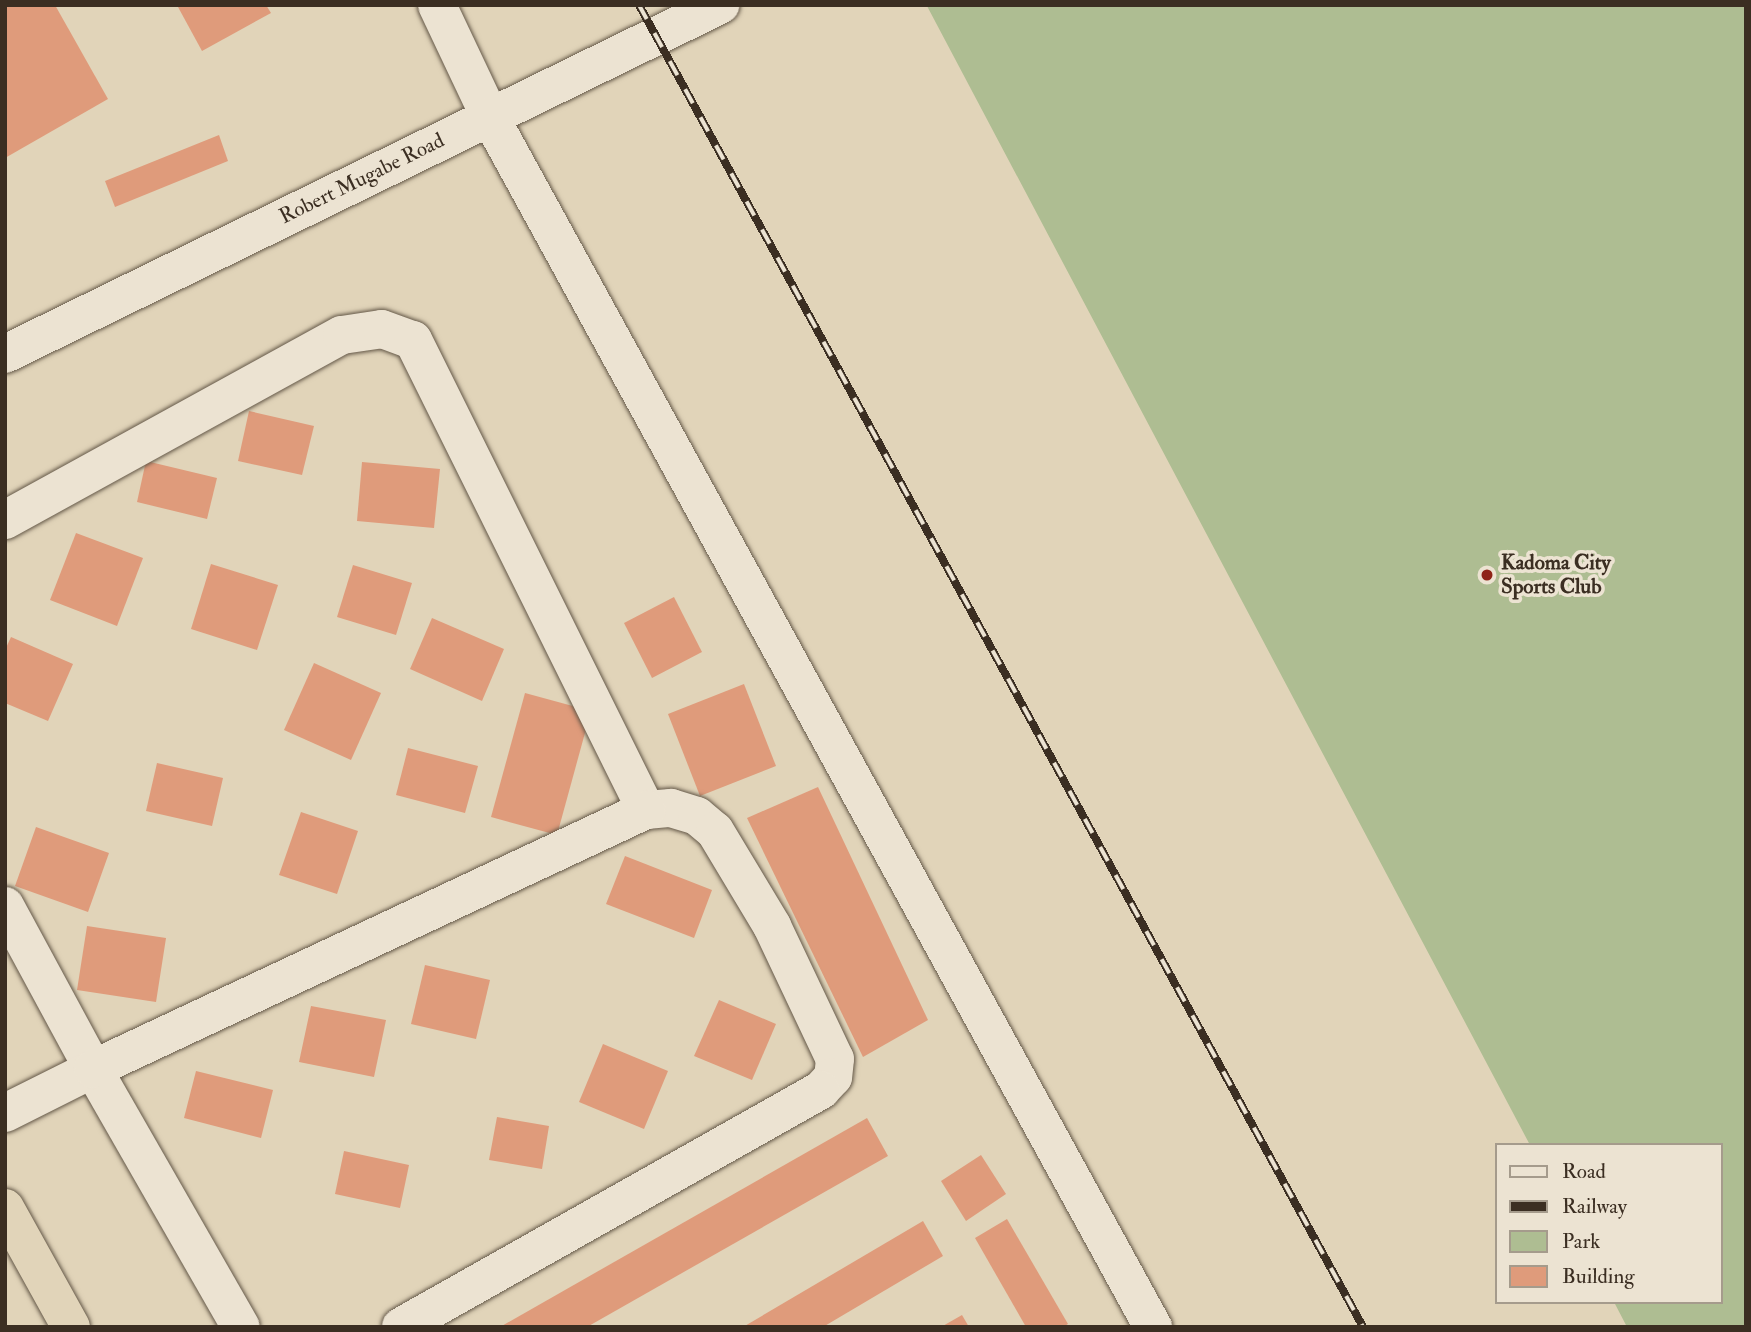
<!DOCTYPE html>
<html>
<head>
<meta charset="utf-8">
<style>
	body { margin:0 }
	#map { position:relative; width:1751px; height:1332px; overflow:hidden; background:#e1d4b9; font-family:"IM FELL Double Pica",serif }
	div>[style] { position:absolute }
	.green>* { inset:0; background:#aebd92 }
	.building>* { inset:0; background:#df9b7b }
	.roads { filter:drop-shadow(0 0 2px #645848) drop-shadow(0 0 2px #645848) }
	.minor>* { height:38px; margin:-19px; padding:0 19px; transform-origin:19px; border-radius:19px; background:#ece3d2 }
	.highway>* { height:38px; margin:-19px; padding:0 19px; transform-origin:19px; border-radius:19px; background:#e1d4b9 }
	.rail>* { height:8px; margin-top:-4px; transform-origin:0; background:repeating-linear-gradient(90deg,#ece3d2 0 16px,#3b2e22 0 32px); box-sizing:border-box; border-block:2px solid #3b2e22 }
	.dots>* { width:19px; height:19px; translate:-50% -50%; box-sizing:border-box; border:4px solid #ece3d2; border-radius:50% }
	span { translate:-50% -50%; white-space:nowrap; text-align:center; line-height:1.15; -webkit-text-stroke:7px #ece3d2; paint-order:stroke }
	.street-label { font-size:21px; color:#3b2e22 }
	.poi-label { font-size:21px; color:#3b2e22; font-weight:700 }
	.left { translate:0 -50%; text-align:left }
	.frame { position:absolute; inset:0; border:7px solid #3b2e22; pointer-events:none }
	.legend { position:absolute; left:1495px; top:1143px; width:228px; height:161px; box-sizing:border-box; background:#ece3d2; border:2px solid #a59b8c; margin:0; padding:9px 12px; list-style:none; font-size:21px; color:#3b2e22 }
	.legend li { display:flex; align-items:center; gap:14px; height:35px }
	.legend b { width:35px; border:2px solid #a59b8c }
</style>
</head>
<body>
<div id="map">
	<div class="green">
		<div style="clip-path:polygon(1746px 5px,1746px 1327px,1627px 1327px,1614px 1302px,1721px 1302px,1721px 1145px,1530px 1145px,927px 6px)"></div>
	</div>
	<div class="building">
		<div style="clip-path:polygon(5px 5px,55px 5px,108px 99px,5px 158px)"></div>
		<div style="clip-path:polygon(181px 5px,266px 5px,271px 13px,202px 51px,178px 7px)"></div>
		<div style="clip-path:polygon(219px 135px,228px 161px,115px 207px,105px 181px)"></div>
		<div style="clip-path:polygon(249px 411px,314px 426px,302px 475px,238px 461px)"></div>
		<div style="clip-path:polygon(146px 461px,217px 478px,207px 519px,137px 502px)"></div>
		<div style="clip-path:polygon(362px 462px,440px 469px,434px 528px,357px 521px)"></div>
		<div style="clip-path:polygon(76px 533px,143px 558px,117px 626px,50px 600px)"></div>
		<div style="clip-path:polygon(211px 564px,278px 585px,257px 650px,191px 629px)"></div>
		<div style="clip-path:polygon(353px 565px,412px 583px,396px 635px,337px 617px)"></div>
		<div style="clip-path:polygon(674px 597px,702px 652px,652px 678px,624px 623px)"></div>
		<div style="clip-path:polygon(432px 618px,504px 649px,482px 701px,410px 669px)"></div>
		<div style="clip-path:polygon(11px 637px,73px 664px,48px 721px,5px 703px,5px 650px)"></div>
		<div style="clip-path:polygon(314px 663px,381px 693px,351px 760px,284px 730px)"></div>
		<div style="clip-path:polygon(744px 684px,776px 766px,700px 796px,668px 714px)"></div>
		<div style="clip-path:polygon(525px 693px,591px 711px,557px 835px,491px 817px)"></div>
		<div style="clip-path:polygon(408px 748px,478px 766px,465px 813px,396px 795px)"></div>
		<div style="clip-path:polygon(157px 763px,223px 778px,212px 826px,146px 811px)"></div>
		<div style="clip-path:polygon(818px 787px,928px 1020px,863px 1057px,747px 818px)"></div>
		<div style="clip-path:polygon(301px 812px,358px 831px,337px 894px,279px 875px)"></div>
		<div style="clip-path:polygon(36px 827px,109px 853px,88px 912px,15px 886px)"></div>
		<div style="clip-path:polygon(625px 856px,712px 890px,694px 938px,606px 904px)"></div>
		<div style="clip-path:polygon(87px 926px,166px 938px,156px 1002px,77px 990px)"></div>
		<div style="clip-path:polygon(425px 965px,490px 980px,476px 1039px,411px 1024px)"></div>
		<div style="clip-path:polygon(719px 1000px,776px 1024px,752px 1080px,694px 1056px)"></div>
		<div style="clip-path:polygon(311px 1006px,386px 1020px,374px 1077px,299px 1062px)"></div>
		<div style="clip-path:polygon(603px 1044px,668px 1071px,644px 1129px,579px 1102px)"></div>
		<div style="clip-path:polygon(196px 1071px,273px 1090px,261px 1138px,184px 1118px)"></div>
		<div style="clip-path:polygon(497px 1117px,549px 1126px,542px 1169px,489px 1160px)"></div>
		<div style="clip-path:polygon(867px 1118px,888px 1156px,587px 1327px,500px 1327px)"></div>
		<div style="clip-path:polygon(344px 1151px,409px 1165px,400px 1208px,335px 1194px)"></div>
		<div style="clip-path:polygon(981px 1155px,1006px 1194px,966px 1221px,941px 1181px)"></div>
		<div style="clip-path:polygon(1007px 1219px,1068px 1324px,1063px 1327px,1026px 1327px,975px 1238px)"></div>
		<div style="clip-path:polygon(923px 1221px,943px 1256px,823px 1327px,743px 1327px)"></div>
		<div style="clip-path:polygon(962px 1315px,969px 1327px,941px 1327px)"></div>
	</div>
	<div class="roads">
		<div class="minor">
			<div style="left:437px;top:5px;width:124px;rotate:64.7deg"></div>
			<div style="left:490px;top:117px;width:1380px;rotate:61.28deg"></div>
			<div style="left:5px;top:354px;width:796px;rotate:-26.02deg"></div>
			<div style="left:5px;top:520px;width:384px;rotate:-28.8deg"></div>
			<div style="left:342px;top:335px;width:40px;rotate:-8.5deg"></div>
			<div style="left:382px;top:329px;width:33px;rotate:20deg"></div>
			<div style="left:413px;top:340px;width:525px;rotate:63.63deg"></div>
			<div style="left:646px;top:810px;width:25px;rotate:-5deg"></div>
			<div style="left:671px;top:808px;width:27px;rotate:17deg"></div>
			<div style="left:697px;top:816px;width:23px;rotate:40deg"></div>
			<div style="left:715px;top:831px;width:111px;rotate:59deg"></div>
			<div style="left:772px;top:926px;width:147px;rotate:64.7deg"></div>
			<div style="left:835px;top:1059px;width:18px;rotate:96deg"></div>
			<div style="left:833px;top:1077px;width:18px;rotate:133deg"></div>
			<div style="left:821px;top:1090px;width:482px;rotate:150.6deg"></div>
			<div style="left:5px;top:906px;width:185px;rotate:61.6deg"></div>
			<div style="left:93px;top:1069px;width:297px;rotate:60.2deg"></div>
			<div style="left:5px;top:1113px;width:98px;rotate:-26.6deg"></div>
			<div style="left:93px;top:1069px;width:611px;rotate:-25.1deg"></div>
		</div>
		<div class="highway">
			<div style="left:5px;top:1208px;width:136px;rotate:61deg"></div>
		</div>
	</div>
	<div class="rail">
		<div style="left:639px;top:5px;width:1507px;rotate:61.29deg"></div>
	</div>
	<div class="dots">
		<div style="left:1487px;top:575px;background:#8f2418"></div>
	</div>
	<div class="street-label">
		<span style="left:362px;top:179px;rotate:-26deg">Robert Mugabe Road</span>
	</div>
	<div class="poi-label">
		<span class="left" style="left:1501px;top:575px">Kadoma City<br>Sports Club</span>
	</div>
	<div class="frame"></div>
	<ul class="legend">
	<li><b style="height:9px;background:#ece3d2"></b>Road</li>
	<li><b style="height:9px;background:#3b2e22"></b>Railway</li>
	<li><b style="height:19px;background:#aebd92"></b>Park</li>
	<li><b style="height:19px;background:#df9b7b"></b>Building</li>
	</ul>
</div>
</body>
</html>
